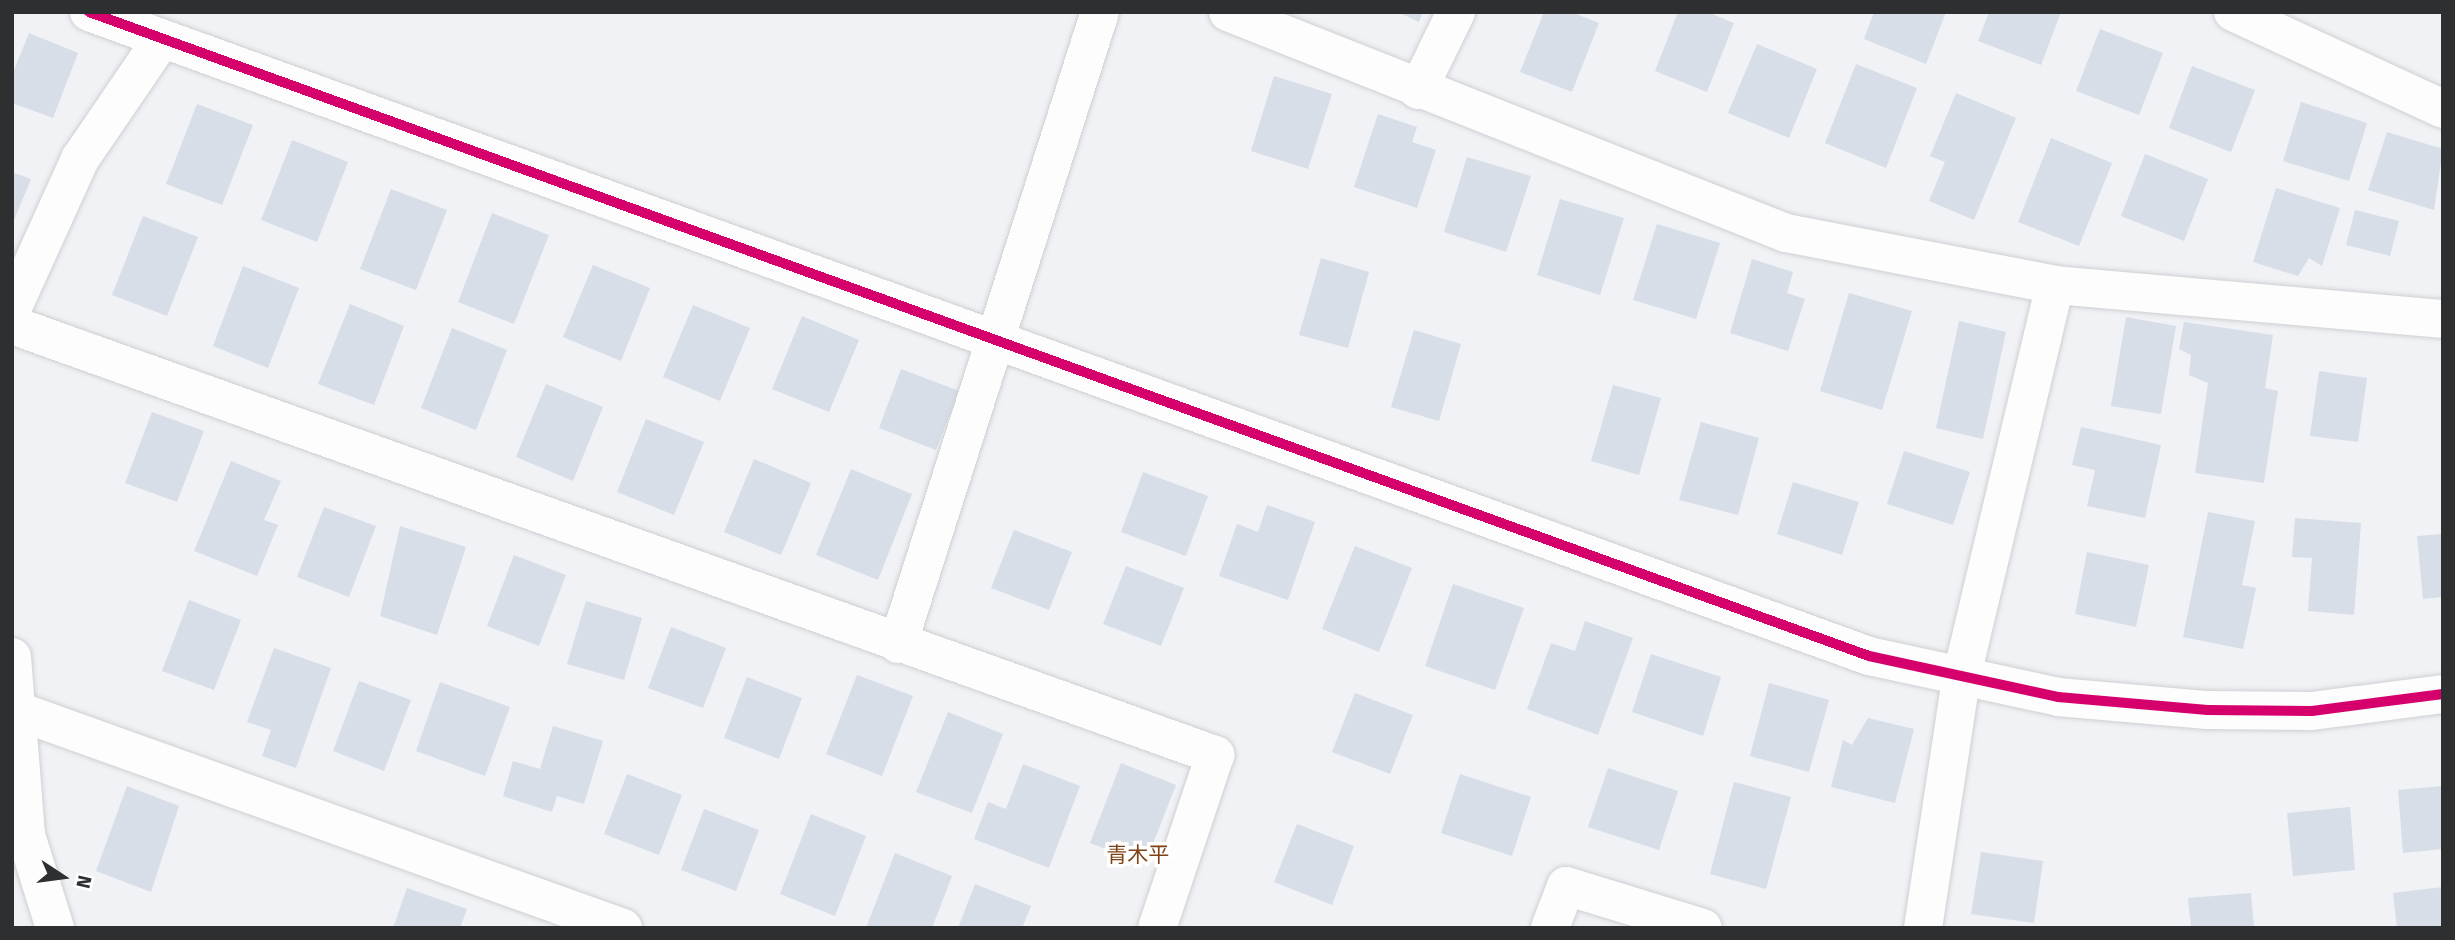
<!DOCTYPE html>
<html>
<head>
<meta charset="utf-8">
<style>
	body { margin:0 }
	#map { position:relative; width:2455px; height:940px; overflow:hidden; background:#f0f2f5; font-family:"Fira Sans","Noto Sans JP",sans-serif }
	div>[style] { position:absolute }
	.building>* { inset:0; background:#d7dee7 }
	.roads { filter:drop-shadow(0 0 2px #ced0d2) drop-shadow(0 0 2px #ced0d2) }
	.street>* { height:38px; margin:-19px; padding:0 19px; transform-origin:19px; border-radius:19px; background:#fdfdfe }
	.secondary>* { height:38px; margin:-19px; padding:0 19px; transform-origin:19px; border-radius:19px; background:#fdfdfe }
	.cycleway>* { height:10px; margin:-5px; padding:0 5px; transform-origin:5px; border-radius:5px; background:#d6006c }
	span { translate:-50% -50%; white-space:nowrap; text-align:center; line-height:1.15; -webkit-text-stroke:7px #fff; paint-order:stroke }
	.quarter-label { font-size:21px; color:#7f4216 }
	.frame { position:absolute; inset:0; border:14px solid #2d2f31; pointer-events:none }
	.north { position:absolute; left:28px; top:842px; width:70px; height:70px; -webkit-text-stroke:5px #fff; paint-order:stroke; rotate:103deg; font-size:19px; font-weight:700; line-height:28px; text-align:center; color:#2d2f31 }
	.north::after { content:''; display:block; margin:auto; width:24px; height:32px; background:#2d2f31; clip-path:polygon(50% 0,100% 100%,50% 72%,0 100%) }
</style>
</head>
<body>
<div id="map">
	<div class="building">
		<div style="clip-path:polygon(1398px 12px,1423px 12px,1419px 22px)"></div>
		<div style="clip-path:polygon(1544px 12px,1571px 12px,1599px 23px,1572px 92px,1520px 72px)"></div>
		<div style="clip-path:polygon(1678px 12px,1707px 12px,1734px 23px,1707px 92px,1655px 71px)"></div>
		<div style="clip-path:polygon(1874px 12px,1946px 12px,1926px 64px,1864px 39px)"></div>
		<div style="clip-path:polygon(1989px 12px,2061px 12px,2041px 65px,1978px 41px)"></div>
		<div style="clip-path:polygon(2100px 29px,2163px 53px,2139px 115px,2076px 91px)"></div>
		<div style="clip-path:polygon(29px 33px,78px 53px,53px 118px,12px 103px,12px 75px)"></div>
		<div style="clip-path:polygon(1757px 44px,1817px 69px,1789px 138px,1728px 113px)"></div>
		<div style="clip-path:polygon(1856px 64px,1917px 88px,1886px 168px,1825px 143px)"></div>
		<div style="clip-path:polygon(2192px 66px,2255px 90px,2231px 152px,2169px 128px)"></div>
		<div style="clip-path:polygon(1274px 76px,1332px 94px,1308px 169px,1251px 151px)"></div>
		<div style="clip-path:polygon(1956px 93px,2016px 118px,1974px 220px,1929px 201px,1945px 162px,1930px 156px)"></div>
		<div style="clip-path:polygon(2301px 102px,2367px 123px,2349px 181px,2283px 161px)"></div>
		<div style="clip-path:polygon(197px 104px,253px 125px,222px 205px,166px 184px)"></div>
		<div style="clip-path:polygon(1378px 114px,1417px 127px,1412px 142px,1436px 150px,1417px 208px,1354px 187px)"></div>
		<div style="clip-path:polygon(2387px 132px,2443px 149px,2434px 210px,2368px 190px)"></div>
		<div style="clip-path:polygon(2051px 138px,2112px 163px,2079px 246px,2018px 222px)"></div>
		<div style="clip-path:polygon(292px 140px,348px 162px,317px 242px,261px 220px)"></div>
		<div style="clip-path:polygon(2145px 154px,2208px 179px,2184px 241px,2121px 216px)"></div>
		<div style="clip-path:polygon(1467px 157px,1531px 176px,1506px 252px,1444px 232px)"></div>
		<div style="clip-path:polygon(12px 172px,31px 179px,12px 225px)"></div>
		<div style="clip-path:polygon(2276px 188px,2340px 208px,2322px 266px,2309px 258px,2298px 276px,2253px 262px)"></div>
		<div style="clip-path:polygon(391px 189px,447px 210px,416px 290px,360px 269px)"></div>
		<div style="clip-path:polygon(1560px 199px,1624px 218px,1600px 295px,1537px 275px)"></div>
		<div style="clip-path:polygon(2355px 210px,2399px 221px,2390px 256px,2346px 245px)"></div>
		<div style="clip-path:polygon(492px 213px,549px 235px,514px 324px,458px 302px)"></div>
		<div style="clip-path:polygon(143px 216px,198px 237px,167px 316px,112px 295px)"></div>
		<div style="clip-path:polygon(1657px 224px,1720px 243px,1696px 319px,1633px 300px)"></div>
		<div style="clip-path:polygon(1321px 258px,1369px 272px,1348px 348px,1299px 335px)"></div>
		<div style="clip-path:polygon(1752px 259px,1793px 272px,1787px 293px,1805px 299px,1788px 351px,1730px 333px)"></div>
		<div style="clip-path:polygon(593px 265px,650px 288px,621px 361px,563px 337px)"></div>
		<div style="clip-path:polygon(243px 266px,299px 288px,268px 368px,213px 346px)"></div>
		<div style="clip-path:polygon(1849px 293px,1912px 311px,1882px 410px,1820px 391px)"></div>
		<div style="clip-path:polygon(350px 304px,404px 326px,374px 405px,318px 384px)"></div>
		<div style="clip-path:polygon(693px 305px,750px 328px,720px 401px,663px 377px)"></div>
		<div style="clip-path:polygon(802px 316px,859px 340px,829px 412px,772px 389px)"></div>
		<div style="clip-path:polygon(2126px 317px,2176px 326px,2161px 414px,2111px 406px)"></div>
		<div style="clip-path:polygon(1959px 321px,2006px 332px,1983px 439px,1936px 428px)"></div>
		<div style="clip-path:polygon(2184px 322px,2273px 335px,2265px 388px,2278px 391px,2264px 483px,2195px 473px,2208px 383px,2189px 375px,2191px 355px,2179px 349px)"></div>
		<div style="clip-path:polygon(452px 328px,507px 350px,476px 430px,421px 408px)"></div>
		<div style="clip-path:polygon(1414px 330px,1461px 344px,1439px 421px,1391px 407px)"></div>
		<div style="clip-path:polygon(901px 369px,959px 391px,936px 450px,879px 428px)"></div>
		<div style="clip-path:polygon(2319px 371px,2367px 378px,2358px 442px,2310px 436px)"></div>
		<div style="clip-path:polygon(546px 384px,603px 407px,573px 481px,516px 457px)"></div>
		<div style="clip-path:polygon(1613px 385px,1661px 398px,1639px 475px,1591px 461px)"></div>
		<div style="clip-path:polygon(152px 412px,204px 431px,177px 502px,125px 483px)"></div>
		<div style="clip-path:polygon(646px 419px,704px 442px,674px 515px,617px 492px)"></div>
		<div style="clip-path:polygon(1701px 422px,1759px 438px,1738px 515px,1679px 500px)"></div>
		<div style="clip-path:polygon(2081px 427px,2161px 445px,2145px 518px,2087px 506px,2095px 470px,2072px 465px)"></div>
		<div style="clip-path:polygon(1904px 451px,1970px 472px,1953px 525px,1887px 504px)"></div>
		<div style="clip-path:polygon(754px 459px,811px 483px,781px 555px,724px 532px)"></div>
		<div style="clip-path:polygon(231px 461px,281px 481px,264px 520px,278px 525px,257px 576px,194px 551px)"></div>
		<div style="clip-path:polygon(851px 469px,912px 494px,878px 580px,816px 555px)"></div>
		<div style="clip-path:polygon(1143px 472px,1208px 496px,1186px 556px,1121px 532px)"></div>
		<div style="clip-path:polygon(1793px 482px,1859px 502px,1842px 555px,1777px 534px)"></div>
		<div style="clip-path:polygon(1267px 505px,1315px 522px,1288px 600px,1219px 576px,1237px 524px,1258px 532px)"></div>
		<div style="clip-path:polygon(324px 507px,376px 526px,349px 597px,297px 577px)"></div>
		<div style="clip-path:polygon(2208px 512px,2255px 521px,2242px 585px,2256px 588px,2243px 649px,2183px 637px)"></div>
		<div style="clip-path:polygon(2295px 518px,2361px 523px,2354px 615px,2308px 611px,2312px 558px,2292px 557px)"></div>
		<div style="clip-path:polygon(400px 526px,466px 547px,437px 635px,380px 616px)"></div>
		<div style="clip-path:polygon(1014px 530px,1072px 552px,1049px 610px,991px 588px)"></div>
		<div style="clip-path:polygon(2443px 534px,2443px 597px,2423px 599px,2417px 536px)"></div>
		<div style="clip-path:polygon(1355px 546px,1412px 568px,1379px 652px,1322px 629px)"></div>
		<div style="clip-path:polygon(2087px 552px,2149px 565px,2136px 627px,2075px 614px)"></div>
		<div style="clip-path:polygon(514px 555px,566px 575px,539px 646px,487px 626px)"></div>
		<div style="clip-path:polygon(1126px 566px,1184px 588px,1161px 646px,1103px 624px)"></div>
		<div style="clip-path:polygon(1453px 584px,1524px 608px,1495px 690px,1425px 666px)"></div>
		<div style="clip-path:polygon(189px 600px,241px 620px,214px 690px,162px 671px)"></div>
		<div style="clip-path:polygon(586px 601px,642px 618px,624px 680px,567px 664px)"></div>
		<div style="clip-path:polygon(1585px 621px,1633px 638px,1598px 735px,1527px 709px,1551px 643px,1575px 651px)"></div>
		<div style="clip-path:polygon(671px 627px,726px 648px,703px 708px,648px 688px)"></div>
		<div style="clip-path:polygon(274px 648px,331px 668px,296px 768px,262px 756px,271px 730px,247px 722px)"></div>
		<div style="clip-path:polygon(1651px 654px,1721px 677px,1703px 736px,1632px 712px)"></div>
		<div style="clip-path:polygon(857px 675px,913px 696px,882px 776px,826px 754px)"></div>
		<div style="clip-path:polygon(747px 677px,802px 698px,779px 759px,724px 738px)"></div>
		<div style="clip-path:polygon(359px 681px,411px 700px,384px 771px,333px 751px)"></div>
		<div style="clip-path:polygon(440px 682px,510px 707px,485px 776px,416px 751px)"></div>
		<div style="clip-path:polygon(1769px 683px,1829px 700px,1809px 772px,1750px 756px)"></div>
		<div style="clip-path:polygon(1355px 693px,1413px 715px,1390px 774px,1332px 752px)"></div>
		<div style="clip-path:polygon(948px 712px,1003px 734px,972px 813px,916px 792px)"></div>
		<div style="clip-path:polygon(1868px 718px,1914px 729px,1895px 803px,1831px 787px,1843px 740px,1852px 745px)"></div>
		<div style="clip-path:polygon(553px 726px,603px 741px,584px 804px,557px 796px,552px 812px,503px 796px,513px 761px,540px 769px)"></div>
		<div style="clip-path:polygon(1121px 763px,1176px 785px,1145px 864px,1090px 843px)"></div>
		<div style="clip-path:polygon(1023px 764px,1080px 786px,1049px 868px,974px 839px,988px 802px,1006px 809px)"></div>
		<div style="clip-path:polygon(1608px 768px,1678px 791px,1659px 850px,1588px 827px)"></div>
		<div style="clip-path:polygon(627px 774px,682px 795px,659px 855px,604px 834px)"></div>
		<div style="clip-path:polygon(1460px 774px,1531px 797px,1512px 856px,1441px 833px)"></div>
		<div style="clip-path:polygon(1734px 782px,1791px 797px,1766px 889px,1710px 874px)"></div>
		<div style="clip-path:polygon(127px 786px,179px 806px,151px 892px,96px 871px)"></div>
		<div style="clip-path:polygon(2443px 786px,2443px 849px,2403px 853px,2398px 790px)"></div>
		<div style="clip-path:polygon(2350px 807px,2355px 870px,2293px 876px,2287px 813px)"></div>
		<div style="clip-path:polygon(704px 809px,759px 830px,736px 891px,681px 870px)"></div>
		<div style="clip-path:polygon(811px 814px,866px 836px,835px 916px,780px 894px)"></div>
		<div style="clip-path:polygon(1297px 824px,1354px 846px,1332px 905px,1274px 882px)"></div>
		<div style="clip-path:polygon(1981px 852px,2043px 861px,2034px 923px,1971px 914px)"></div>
		<div style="clip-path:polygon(895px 853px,952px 876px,932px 928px,866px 928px)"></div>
		<div style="clip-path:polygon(975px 884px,1031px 906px,1022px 928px,958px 928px)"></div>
		<div style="clip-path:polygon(2443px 887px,2443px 928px,2397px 928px,2393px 893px)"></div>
		<div style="clip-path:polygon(407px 888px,467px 909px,460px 928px,393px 928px)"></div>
		<div style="clip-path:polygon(2251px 893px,2254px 928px,2191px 928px,2188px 898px)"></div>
	</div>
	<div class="roads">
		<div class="street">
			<div style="left:1228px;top:12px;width:600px;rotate:21.61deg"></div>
			<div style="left:1786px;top:233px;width:274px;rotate:10.9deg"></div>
			<div style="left:2055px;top:285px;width:389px;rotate:5deg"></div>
			<div style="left:1418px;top:90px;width:87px;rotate:-64deg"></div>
			<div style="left:12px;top:309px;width:165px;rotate:-65.6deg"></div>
			<div style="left:80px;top:159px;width:145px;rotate:-55.7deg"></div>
			<div style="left:12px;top:325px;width:1278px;rotate:19.67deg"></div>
			<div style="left:1215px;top:755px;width:182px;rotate:108.5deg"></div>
			<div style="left:898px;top:644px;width:663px;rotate:-72.28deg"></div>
			<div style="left:12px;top:657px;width:179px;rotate:85.5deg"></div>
			<div style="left:26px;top:835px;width:97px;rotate:72.7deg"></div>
			<div style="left:12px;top:709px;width:649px;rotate:19.72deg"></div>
			<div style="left:1550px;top:928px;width:45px;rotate:-69.1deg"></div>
			<div style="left:1566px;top:886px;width:143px;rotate:17deg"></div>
			<div style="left:1923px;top:928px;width:252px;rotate:-81.3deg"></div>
			<div style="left:1961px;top:679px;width:405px;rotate:-76.6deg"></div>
		</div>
		<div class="secondary">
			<div style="left:89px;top:12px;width:1893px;rotate:19.89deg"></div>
			<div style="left:1869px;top:656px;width:193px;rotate:12.2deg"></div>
			<div style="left:2058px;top:697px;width:150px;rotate:5deg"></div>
			<div style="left:2207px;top:710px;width:105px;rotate:0.5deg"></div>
			<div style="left:2312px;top:711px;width:132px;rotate:-7.4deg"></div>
			<div style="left:2233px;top:12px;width:231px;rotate:24.8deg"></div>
		</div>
	</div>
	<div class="cycleway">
		<div style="left:89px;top:12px;width:1893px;rotate:19.89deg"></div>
		<div style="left:1869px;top:656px;width:193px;rotate:12.2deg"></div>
		<div style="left:2058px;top:697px;width:150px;rotate:5deg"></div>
		<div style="left:2207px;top:710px;width:105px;rotate:0.5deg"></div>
		<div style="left:2312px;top:711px;width:132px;rotate:-7.4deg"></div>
	</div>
	<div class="quarter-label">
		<span style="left:1138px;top:855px">青木平</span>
	</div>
	<div class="frame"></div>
	<div class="north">N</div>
</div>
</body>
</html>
